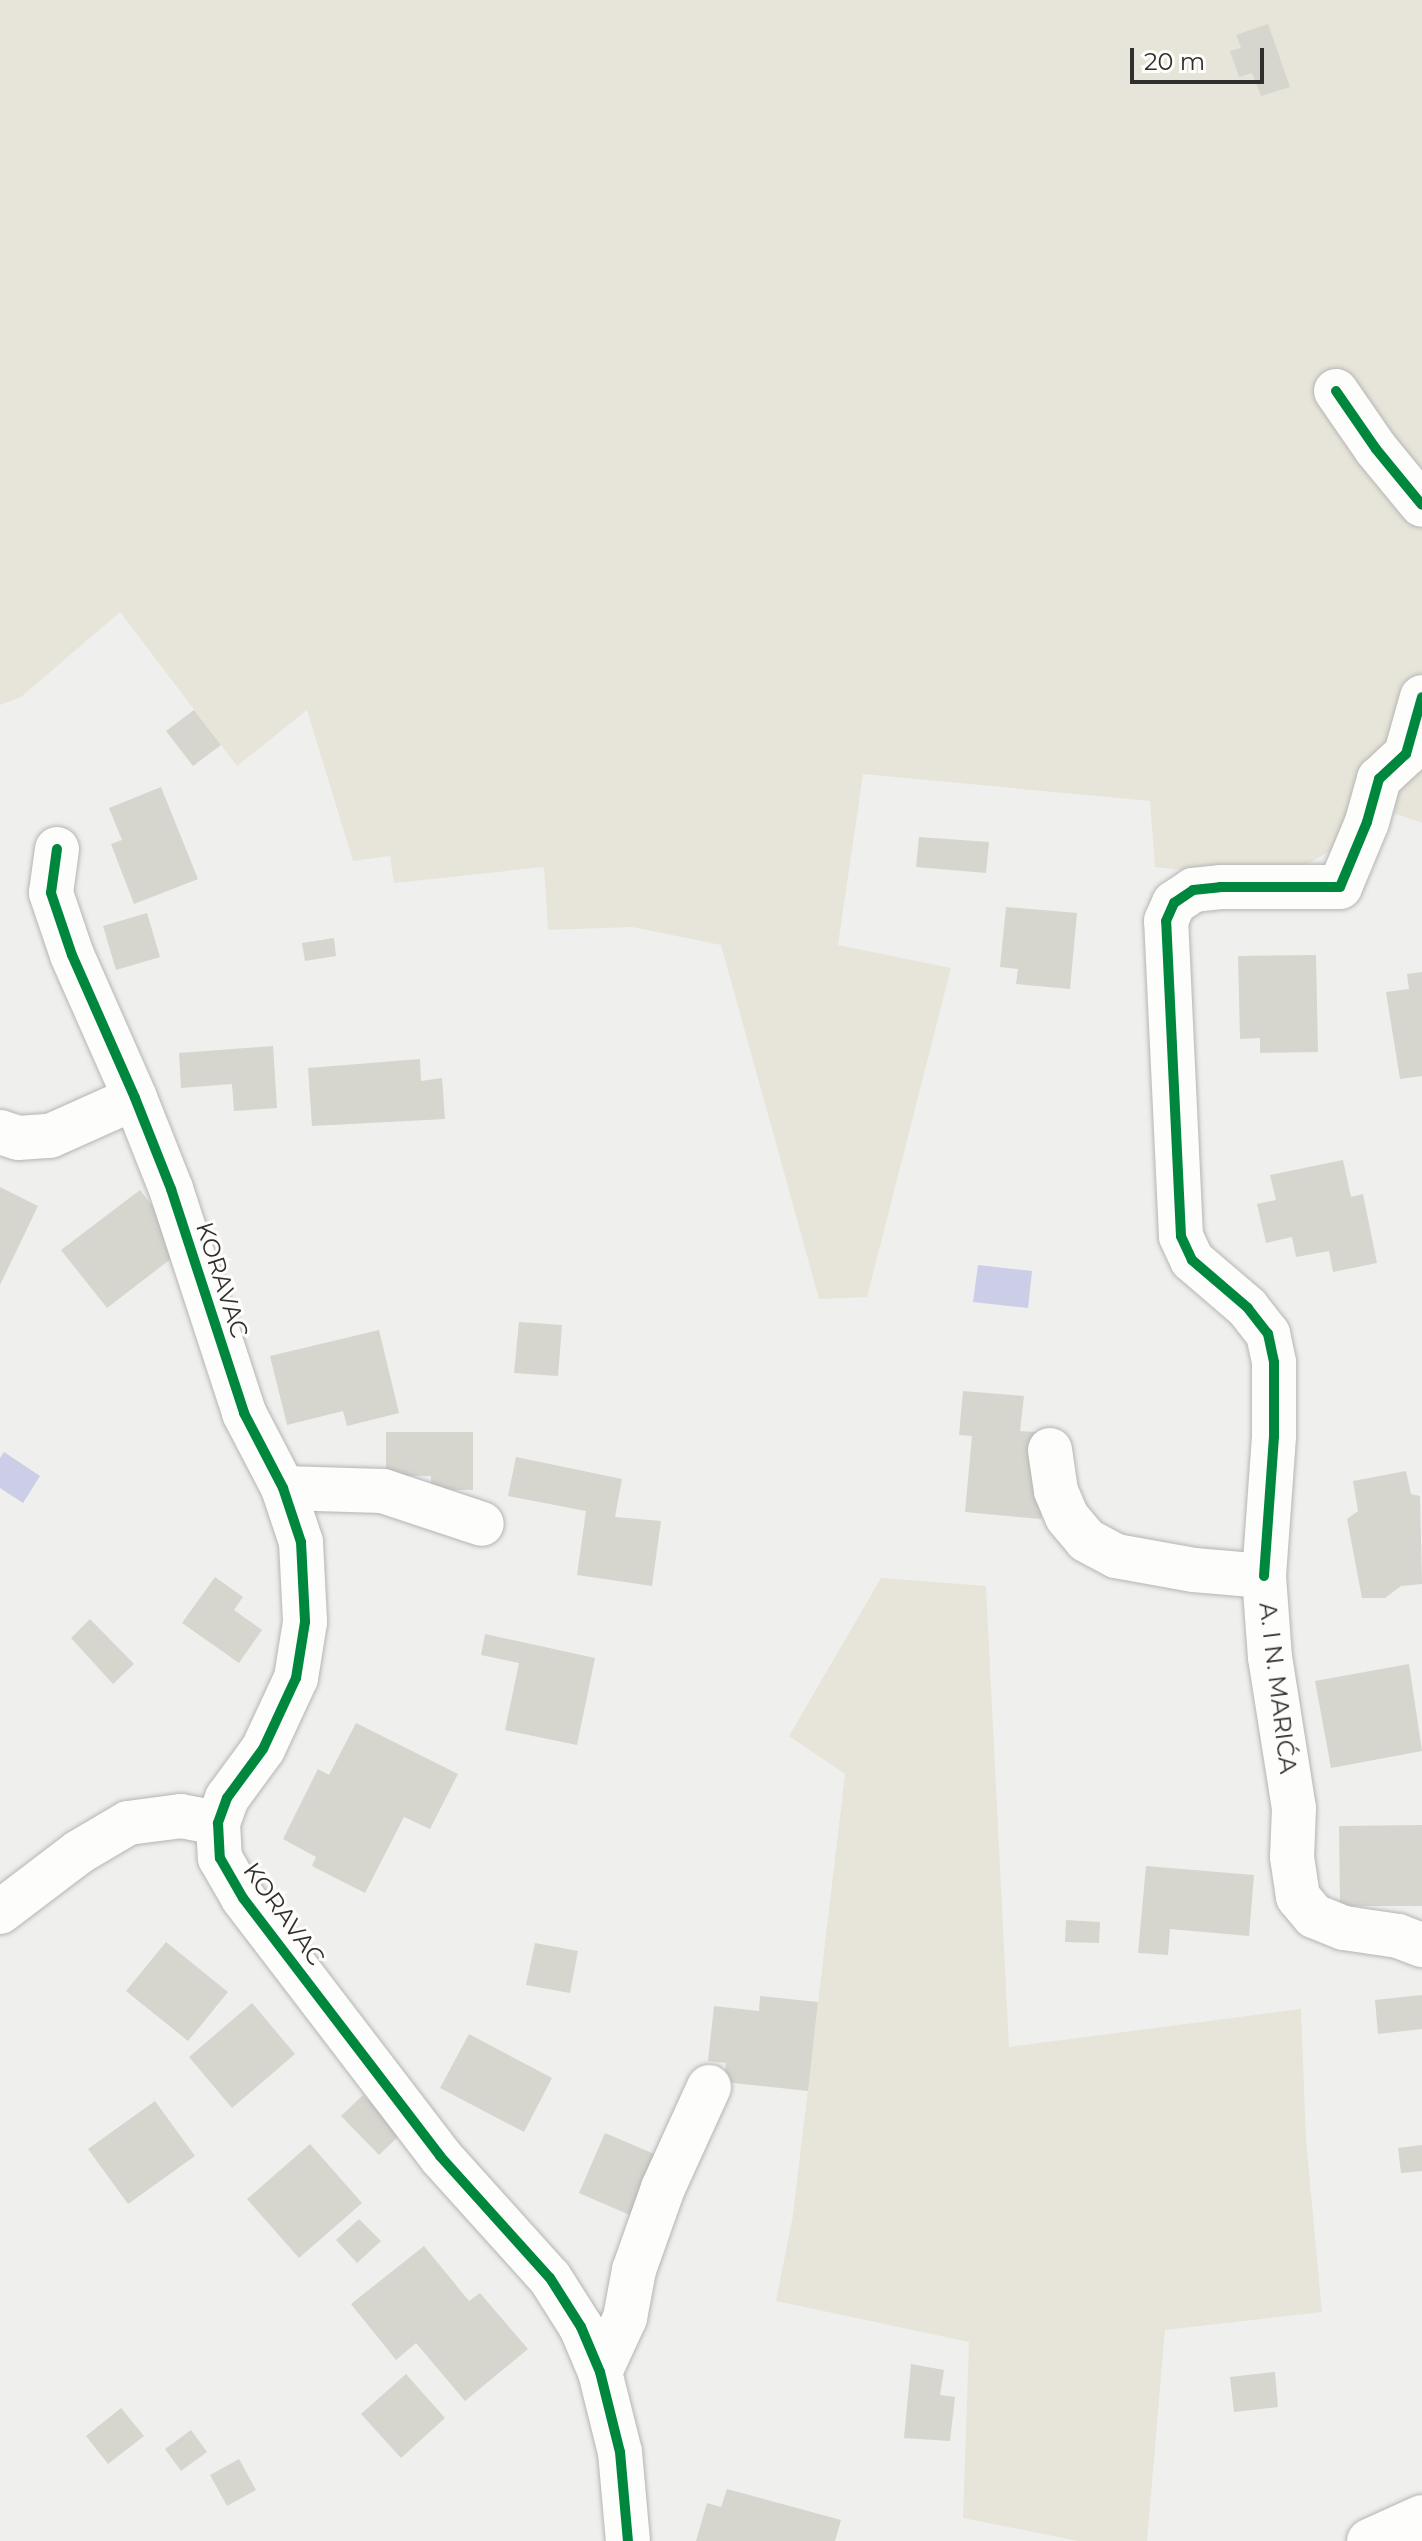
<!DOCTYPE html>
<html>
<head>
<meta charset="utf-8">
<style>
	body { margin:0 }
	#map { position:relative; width:1422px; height:2541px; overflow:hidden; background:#efefee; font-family:Montserrat,sans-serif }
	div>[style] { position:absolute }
	.green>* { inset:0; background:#e7e5d9 }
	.water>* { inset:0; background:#cbcee6 }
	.building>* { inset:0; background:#d6d5ce }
	.roads { filter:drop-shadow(0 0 2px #b5b5b4) drop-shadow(0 0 2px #b5b5b4) }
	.street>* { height:44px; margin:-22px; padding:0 22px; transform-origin:22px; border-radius:22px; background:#fdfdfc }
	.cycleway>* { height:10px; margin:-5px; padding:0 5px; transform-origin:5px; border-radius:5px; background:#00873e }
	span { translate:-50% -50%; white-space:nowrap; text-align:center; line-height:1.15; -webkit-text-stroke:6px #fefdfa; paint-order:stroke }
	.street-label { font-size:24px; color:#2f2f2e }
	.scale { position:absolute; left:1130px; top:48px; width:134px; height:36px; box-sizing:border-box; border:4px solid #2f2f2e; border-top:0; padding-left:10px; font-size:24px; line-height:28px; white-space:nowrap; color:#2f2f2e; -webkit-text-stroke:6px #fefdfa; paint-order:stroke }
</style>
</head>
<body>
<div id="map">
	<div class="green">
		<div style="clip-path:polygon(0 0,1422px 0,1422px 823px,1356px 800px,1337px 847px,1278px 881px,1155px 867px,1150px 801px,863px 774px,838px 945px,951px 968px,867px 1297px,819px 1299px,721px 945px,632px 927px,548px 930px,544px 867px,394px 883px,390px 856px,353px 861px,307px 710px,237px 766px,120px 612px,21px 697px,0 705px)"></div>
		<div style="clip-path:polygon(881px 1578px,986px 1586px,1009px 2047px,1301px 2009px,1306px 2140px,1322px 2312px,1165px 2330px,1147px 2541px,1078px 2541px,963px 2518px,969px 2342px,776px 2301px,793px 2215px,845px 1774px,789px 1736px)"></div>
	</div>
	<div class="water">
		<div style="clip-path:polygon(978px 1265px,1032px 1271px,1028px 1308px,973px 1302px)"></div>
		<div style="clip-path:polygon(4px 1452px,40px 1476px,23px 1503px,0 1488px,0 1458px)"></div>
	</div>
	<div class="building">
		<div style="clip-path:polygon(1268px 24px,1290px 87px,1261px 96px,1252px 73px,1239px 77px,1230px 51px,1241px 48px,1236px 35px)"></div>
		<div style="clip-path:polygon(194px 710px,221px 745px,193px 766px,166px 731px)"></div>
		<div style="clip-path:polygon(161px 787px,198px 879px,134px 904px,111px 844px,122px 840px,109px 808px)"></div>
		<div style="clip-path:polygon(919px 837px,989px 842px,986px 873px,916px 867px)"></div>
		<div style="clip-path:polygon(1006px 907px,1077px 913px,1070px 989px,1016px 984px,1018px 969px,1000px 967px)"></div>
		<div style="clip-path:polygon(147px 913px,160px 957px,116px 970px,103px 926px)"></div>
		<div style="clip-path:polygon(334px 938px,336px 956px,305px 961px,302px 943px)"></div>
		<div style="clip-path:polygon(1316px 955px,1318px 1052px,1260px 1053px,1260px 1038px,1240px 1039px,1238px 956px)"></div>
		<div style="clip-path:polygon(1422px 972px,1422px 1076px,1400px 1079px,1386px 992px,1409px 989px,1407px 974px)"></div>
		<div style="clip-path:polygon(273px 1046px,277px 1108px,234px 1111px,232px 1084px,181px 1088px,179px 1053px)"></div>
		<div style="clip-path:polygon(420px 1059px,421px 1081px,442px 1078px,445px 1119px,312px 1126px,308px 1068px)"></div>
		<div style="clip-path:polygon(1343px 1160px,1351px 1197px,1363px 1194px,1377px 1263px,1333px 1272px,1329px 1251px,1296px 1257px,1292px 1237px,1266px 1243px,1257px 1204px,1276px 1200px,1270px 1175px)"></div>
		<div style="clip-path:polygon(0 1187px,38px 1206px,0 1285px)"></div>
		<div style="clip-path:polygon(140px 1190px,185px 1248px,107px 1308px,61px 1250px)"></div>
		<div style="clip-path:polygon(519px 1322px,562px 1325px,558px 1376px,514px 1373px)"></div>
		<div style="clip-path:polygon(379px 1330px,399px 1413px,347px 1426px,343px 1411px,287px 1425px,270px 1356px)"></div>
		<div style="clip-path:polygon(963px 1391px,1024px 1396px,1020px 1431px,1049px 1433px,1041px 1519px,965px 1512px,972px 1436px,959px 1435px)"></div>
		<div style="clip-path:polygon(386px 1432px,473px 1432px,473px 1490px,431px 1490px,431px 1476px,386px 1476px)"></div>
		<div style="clip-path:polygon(516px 1457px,622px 1479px,615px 1517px,661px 1521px,652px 1586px,577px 1575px,586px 1511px,508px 1496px)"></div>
		<div style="clip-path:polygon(1406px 1471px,1411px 1494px,1420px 1496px,1422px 1584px,1401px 1586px,1385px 1598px,1362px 1598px,1347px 1519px,1358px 1511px,1353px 1481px)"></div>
		<div style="clip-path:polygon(215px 1577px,243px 1597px,234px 1610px,262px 1630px,239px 1663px,182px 1623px)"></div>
		<div style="clip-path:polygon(90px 1619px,134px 1664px,113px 1684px,71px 1638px)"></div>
		<div style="clip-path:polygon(485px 1634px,595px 1658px,577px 1745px,505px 1730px,519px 1663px,481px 1655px)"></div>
		<div style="clip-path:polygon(1409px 1664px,1422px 1751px,1331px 1768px,1315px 1681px)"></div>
		<div style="clip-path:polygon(356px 1723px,458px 1774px,430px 1829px,404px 1817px,365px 1893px,312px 1866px,316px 1857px,283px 1839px,318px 1769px,329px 1775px)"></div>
		<div style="clip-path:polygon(1422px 1825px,1422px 1906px,1340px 1906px,1339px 1826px)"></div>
		<div style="clip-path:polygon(1146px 1866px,1254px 1875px,1249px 1936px,1170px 1929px,1168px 1955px,1138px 1953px)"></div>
		<div style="clip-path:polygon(1066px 1920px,1100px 1922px,1099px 1943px,1065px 1942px)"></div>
		<div style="clip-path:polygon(166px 1942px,228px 1992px,188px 2041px,126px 1991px)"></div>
		<div style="clip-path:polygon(535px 1943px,578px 1951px,570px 1993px,526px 1985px)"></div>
		<div style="clip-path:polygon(1422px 1995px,1422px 2029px,1378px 2034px,1375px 2000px)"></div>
		<div style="clip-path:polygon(760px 1996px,818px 2002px,808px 2091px,724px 2082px,726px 2063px,708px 2061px,714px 2006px,759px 2011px)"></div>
		<div style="clip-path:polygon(252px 2003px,295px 2054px,232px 2108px,189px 2057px)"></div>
		<div style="clip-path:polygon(469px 2034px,552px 2078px,524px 2132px,440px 2088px)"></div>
		<div style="clip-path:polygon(363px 2095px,402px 2133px,379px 2155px,341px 2116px)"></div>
		<div style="clip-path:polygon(155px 2101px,195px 2156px,128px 2204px,88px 2149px)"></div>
		<div style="clip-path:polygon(605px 2133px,666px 2159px,639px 2219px,579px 2193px)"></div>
		<div style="clip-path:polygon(310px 2144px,362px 2203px,299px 2258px,247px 2199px)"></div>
		<div style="clip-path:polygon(1422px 2145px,1422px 2171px,1401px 2173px,1398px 2148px)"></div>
		<div style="clip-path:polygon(359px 2219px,381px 2241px,357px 2263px,336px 2240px)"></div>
		<div style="clip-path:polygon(424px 2246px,469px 2301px,480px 2293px,528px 2349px,465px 2401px,416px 2343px,396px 2360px,351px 2304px)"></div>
		<div style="clip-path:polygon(911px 2364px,944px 2370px,940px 2395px,955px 2397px,950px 2441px,904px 2438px)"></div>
		<div style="clip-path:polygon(1275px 2372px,1278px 2407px,1234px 2412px,1230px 2377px)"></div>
		<div style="clip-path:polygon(406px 2374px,445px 2418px,401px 2458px,361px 2414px)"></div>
		<div style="clip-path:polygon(121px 2408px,144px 2436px,108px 2464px,86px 2436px)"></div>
		<div style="clip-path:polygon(191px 2430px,207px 2452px,181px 2471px,165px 2449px)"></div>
		<div style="clip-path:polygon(239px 2459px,256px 2490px,227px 2506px,210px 2475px)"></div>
		<div style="clip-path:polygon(727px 2489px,841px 2520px,835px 2541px,696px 2541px,707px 2503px,721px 2507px)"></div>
	</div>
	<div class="roads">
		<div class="street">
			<div style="left:1336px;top:391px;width:70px;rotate:55.4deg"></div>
			<div style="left:1376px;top:449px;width:72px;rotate:50.6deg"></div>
			<div style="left:57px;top:849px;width:44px;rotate:97.8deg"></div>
			<div style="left:51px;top:893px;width:65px;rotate:71.3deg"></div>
			<div style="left:72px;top:955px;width:156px;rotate:66.2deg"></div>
			<div style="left:135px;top:1098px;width:98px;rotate:68.4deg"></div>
			<div style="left:171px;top:1189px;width:236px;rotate:71.9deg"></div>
			<div style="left:244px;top:1413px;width:85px;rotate:62.5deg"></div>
			<div style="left:283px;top:1488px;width:57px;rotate:71.6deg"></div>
			<div style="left:301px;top:1542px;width:80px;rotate:87.1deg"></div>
			<div style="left:305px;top:1622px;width:57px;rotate:99.1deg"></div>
			<div style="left:296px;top:1678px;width:78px;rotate:114.9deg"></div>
			<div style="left:263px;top:1749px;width:61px;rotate:126.3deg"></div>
			<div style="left:227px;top:1798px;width:27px;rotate:110deg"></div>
			<div style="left:218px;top:1823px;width:35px;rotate:87deg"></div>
			<div style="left:220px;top:1858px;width:46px;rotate:60.1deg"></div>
			<div style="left:243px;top:1898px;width:325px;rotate:52.6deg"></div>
			<div style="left:440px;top:2156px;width:164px;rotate:48deg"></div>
			<div style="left:550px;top:2278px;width:58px;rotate:57.7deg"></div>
			<div style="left:581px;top:2327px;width:49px;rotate:67.1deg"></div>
			<div style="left:600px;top:2372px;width:82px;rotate:76deg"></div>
			<div style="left:620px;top:2452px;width:89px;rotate:84.9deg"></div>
			<div style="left:0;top:1132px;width:19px;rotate:18deg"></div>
			<div style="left:18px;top:1138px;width:32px;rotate:-4deg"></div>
			<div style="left:50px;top:1136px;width:93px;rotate:-24.1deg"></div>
			<div style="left:1050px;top:1450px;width:41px;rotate:81.7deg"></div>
			<div style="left:1056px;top:1491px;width:28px;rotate:67deg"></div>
			<div style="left:1067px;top:1517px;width:30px;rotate:50deg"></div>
			<div style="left:1086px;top:1540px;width:34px;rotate:28deg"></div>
			<div style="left:1116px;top:1556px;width:79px;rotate:10.2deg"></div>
			<div style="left:1194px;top:1570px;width:70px;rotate:4.9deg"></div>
			<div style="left:1264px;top:1576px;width:81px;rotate:85.8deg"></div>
			<div style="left:1270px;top:1657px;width:153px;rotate:81deg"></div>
			<div style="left:1294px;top:1808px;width:49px;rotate:92.3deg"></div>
			<div style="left:1292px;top:1857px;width:40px;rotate:81.5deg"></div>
			<div style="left:1298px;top:1897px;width:25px;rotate:50deg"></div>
			<div style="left:1314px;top:1916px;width:32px;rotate:22deg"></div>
			<div style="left:1344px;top:1928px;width:55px;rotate:8.4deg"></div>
			<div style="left:1398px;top:1936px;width:26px;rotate:21deg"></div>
			<div style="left:283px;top:1488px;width:100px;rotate:1.7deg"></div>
			<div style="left:383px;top:1491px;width:104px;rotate:18.4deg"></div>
			<div style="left:1264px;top:1576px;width:140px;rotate:-85.9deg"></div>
			<div style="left:1274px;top:1436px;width:74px;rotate:-90deg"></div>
			<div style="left:1274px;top:1362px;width:29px;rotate:-102deg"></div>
			<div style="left:1268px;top:1334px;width:33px;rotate:-128deg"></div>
			<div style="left:1248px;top:1308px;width:74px;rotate:-139.4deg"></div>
			<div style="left:1192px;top:1260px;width:26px;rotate:-115deg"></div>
			<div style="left:1181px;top:1236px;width:315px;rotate:-92.7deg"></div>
			<div style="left:1166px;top:921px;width:20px;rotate:-66deg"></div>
			<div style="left:1174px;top:903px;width:23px;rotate:-34deg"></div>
			<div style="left:1193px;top:890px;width:27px;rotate:-6deg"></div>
			<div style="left:1220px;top:887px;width:120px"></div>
			<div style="left:1340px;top:887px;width:70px;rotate:-67.4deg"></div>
			<div style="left:1367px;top:822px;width:45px;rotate:-74.4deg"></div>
			<div style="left:1379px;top:779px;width:37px;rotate:-43deg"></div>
			<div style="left:1406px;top:754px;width:59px;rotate:-74.3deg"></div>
			<div style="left:0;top:1912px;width:99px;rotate:-37.2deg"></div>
			<div style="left:79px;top:1852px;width:57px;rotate:-30.6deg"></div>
			<div style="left:128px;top:1823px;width:53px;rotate:-7.5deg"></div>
			<div style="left:181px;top:1816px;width:38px;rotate:11deg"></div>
			<div style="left:600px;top:2372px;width:60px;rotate:-65.2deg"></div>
			<div style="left:625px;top:2318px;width:49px;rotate:-79.4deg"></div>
			<div style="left:634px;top:2270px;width:87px;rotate:-70.5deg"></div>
			<div style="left:663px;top:2188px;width:111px;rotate:-65.5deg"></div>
			<div style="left:1369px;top:2541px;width:58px;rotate:-24.4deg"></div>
		</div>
	</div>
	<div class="cycleway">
		<div style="left:1336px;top:391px;width:70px;rotate:55.4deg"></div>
		<div style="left:1376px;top:449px;width:72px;rotate:50.6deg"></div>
		<div style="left:57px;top:849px;width:44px;rotate:97.8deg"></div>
		<div style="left:51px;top:893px;width:65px;rotate:71.3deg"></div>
		<div style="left:72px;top:955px;width:156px;rotate:66.2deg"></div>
		<div style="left:135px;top:1098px;width:98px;rotate:68.4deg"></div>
		<div style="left:171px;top:1189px;width:236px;rotate:71.9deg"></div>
		<div style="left:244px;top:1413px;width:85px;rotate:62.5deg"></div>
		<div style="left:283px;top:1488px;width:57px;rotate:71.6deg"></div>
		<div style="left:301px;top:1542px;width:80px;rotate:87.1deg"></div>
		<div style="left:305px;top:1622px;width:57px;rotate:99.1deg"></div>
		<div style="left:296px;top:1678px;width:78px;rotate:114.9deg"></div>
		<div style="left:263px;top:1749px;width:61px;rotate:126.3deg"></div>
		<div style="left:227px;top:1798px;width:27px;rotate:110deg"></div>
		<div style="left:218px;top:1823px;width:35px;rotate:87deg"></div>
		<div style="left:220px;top:1858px;width:46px;rotate:60.1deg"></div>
		<div style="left:243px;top:1898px;width:325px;rotate:52.6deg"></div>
		<div style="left:440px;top:2156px;width:164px;rotate:48deg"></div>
		<div style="left:550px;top:2278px;width:58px;rotate:57.7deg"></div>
		<div style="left:581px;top:2327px;width:49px;rotate:67.1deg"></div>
		<div style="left:600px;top:2372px;width:82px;rotate:76deg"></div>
		<div style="left:620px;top:2452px;width:89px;rotate:84.9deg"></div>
		<div style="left:1264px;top:1576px;width:140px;rotate:-85.9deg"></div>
		<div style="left:1274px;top:1436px;width:74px;rotate:-90deg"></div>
		<div style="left:1274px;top:1362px;width:29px;rotate:-102deg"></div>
		<div style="left:1268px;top:1334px;width:33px;rotate:-128deg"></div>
		<div style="left:1248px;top:1308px;width:74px;rotate:-139.4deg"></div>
		<div style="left:1192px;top:1260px;width:26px;rotate:-115deg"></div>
		<div style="left:1181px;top:1236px;width:315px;rotate:-92.7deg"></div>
		<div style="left:1166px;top:921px;width:20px;rotate:-66deg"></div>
		<div style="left:1174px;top:903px;width:23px;rotate:-34deg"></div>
		<div style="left:1193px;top:890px;width:27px;rotate:-6deg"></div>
		<div style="left:1220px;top:887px;width:120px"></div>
		<div style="left:1340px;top:887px;width:70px;rotate:-67.4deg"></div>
		<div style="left:1367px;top:822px;width:45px;rotate:-74.4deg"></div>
		<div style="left:1379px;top:779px;width:37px;rotate:-43deg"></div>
		<div style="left:1406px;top:754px;width:59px;rotate:-74.3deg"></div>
	</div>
	<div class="street-label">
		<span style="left:222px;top:1280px;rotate:72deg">KORAVAC</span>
		<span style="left:1278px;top:1688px;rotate:83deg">A. I N. MARIĆA</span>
		<span style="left:284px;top:1914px;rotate:54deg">KORAVAC</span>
	</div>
	<div class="scale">20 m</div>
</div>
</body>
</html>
